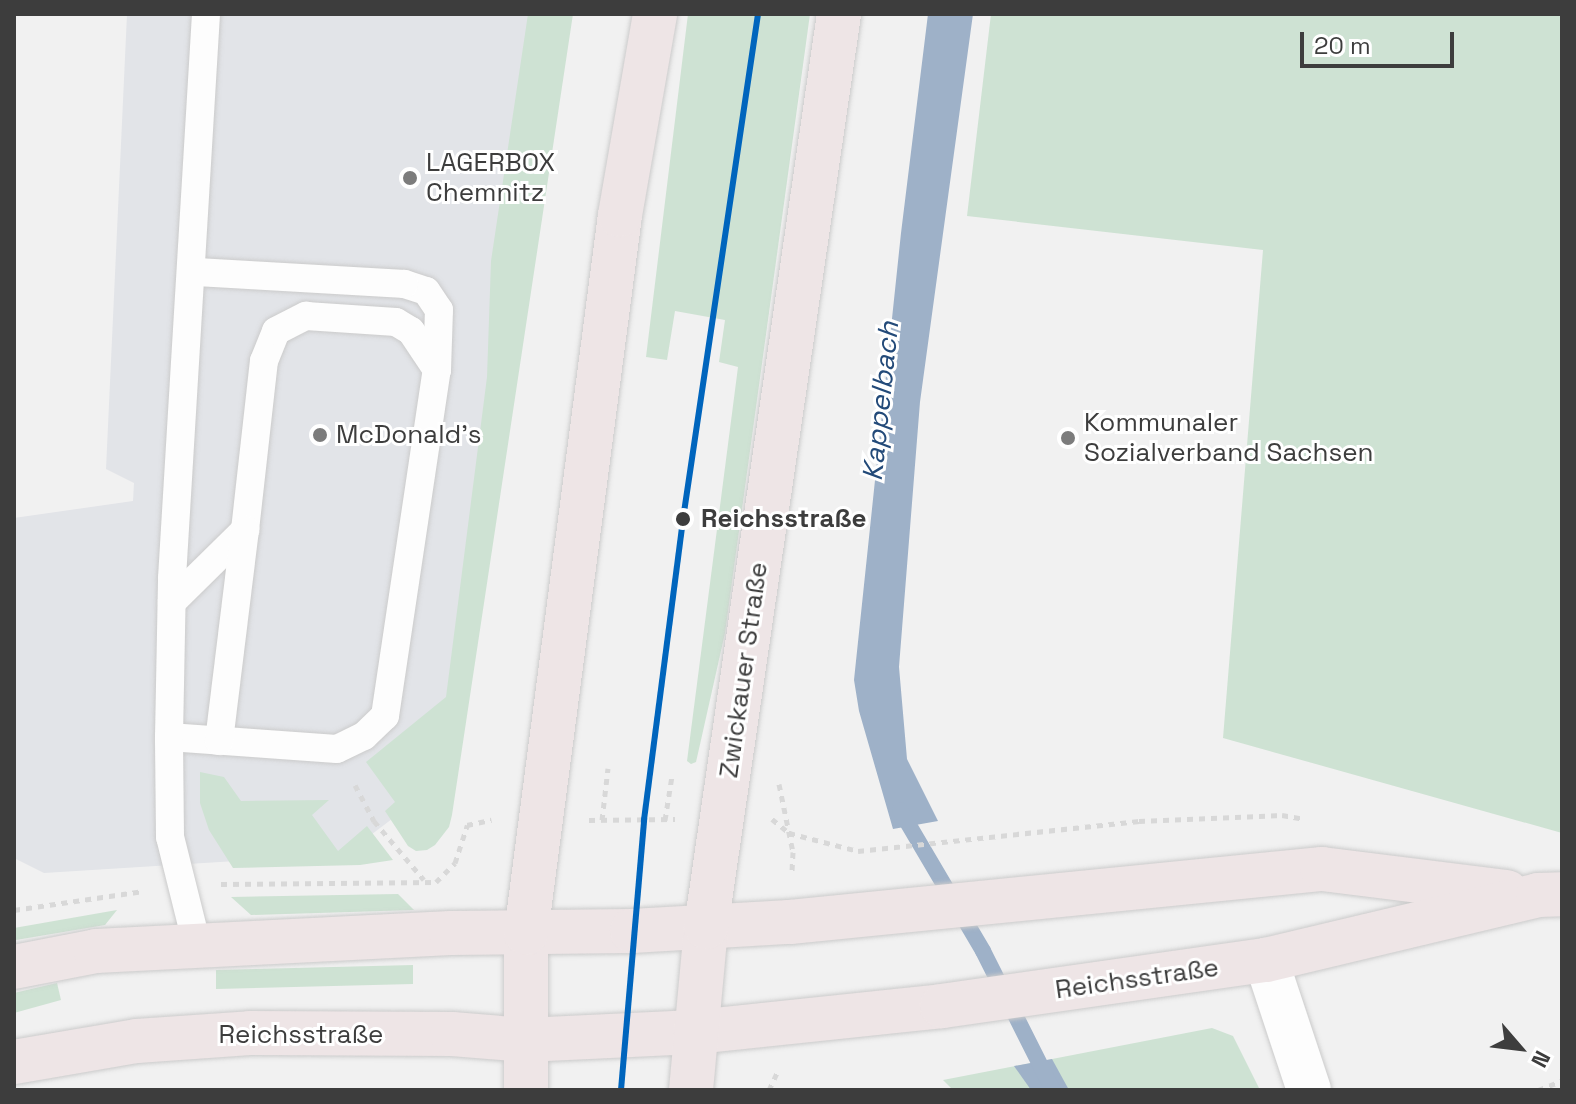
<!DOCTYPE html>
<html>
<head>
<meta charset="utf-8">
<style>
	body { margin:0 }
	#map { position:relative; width:1576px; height:1104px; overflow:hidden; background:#f1f1f1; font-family:"Space Grotesk",sans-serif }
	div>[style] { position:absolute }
	.built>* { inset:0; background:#e2e4e8 }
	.green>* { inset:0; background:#cee2d3 }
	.water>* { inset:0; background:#9eb1c8 }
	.stream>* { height:16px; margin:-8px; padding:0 8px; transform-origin:8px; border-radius:8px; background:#9eb1c8 }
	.path>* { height:5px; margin-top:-2.5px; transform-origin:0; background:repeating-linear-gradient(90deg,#d8d8d8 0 6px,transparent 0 12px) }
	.roads { filter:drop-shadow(0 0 2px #cbcbcb) drop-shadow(0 0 2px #cbcbcb) }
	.service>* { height:28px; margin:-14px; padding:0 14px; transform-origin:14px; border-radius:14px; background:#fdfdfd }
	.minor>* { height:44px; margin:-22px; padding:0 22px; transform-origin:22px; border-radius:22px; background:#fdfdfd }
	.primary>* { height:44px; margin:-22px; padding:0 22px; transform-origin:22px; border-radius:22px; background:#eee5e6 }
	.tram-1>* { height:6px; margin:-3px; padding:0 3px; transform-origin:3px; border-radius:3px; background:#0065bd }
	.dots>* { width:22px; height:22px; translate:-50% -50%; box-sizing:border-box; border:4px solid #fff; border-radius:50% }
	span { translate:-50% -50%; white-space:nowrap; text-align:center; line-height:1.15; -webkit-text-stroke:6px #fff; paint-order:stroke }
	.poi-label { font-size:26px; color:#3d3d3d }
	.left { translate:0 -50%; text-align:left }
	.stop-label { font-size:26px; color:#3d3d3d; font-weight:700 }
	.street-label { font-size:26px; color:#3d3d3d }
	.water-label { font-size:28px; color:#234a79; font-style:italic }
	.frame { position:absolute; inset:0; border:16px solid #3d3d3d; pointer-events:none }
	.north { position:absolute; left:1480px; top:1008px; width:80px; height:80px; -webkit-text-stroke:6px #fff; paint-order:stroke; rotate:118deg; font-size:22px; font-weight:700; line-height:32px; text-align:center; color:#3d3d3d }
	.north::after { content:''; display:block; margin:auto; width:28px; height:36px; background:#3d3d3d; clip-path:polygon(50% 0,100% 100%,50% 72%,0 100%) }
	.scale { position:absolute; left:1300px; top:32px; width:154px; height:36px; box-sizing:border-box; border:4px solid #3d3d3d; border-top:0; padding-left:10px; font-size:24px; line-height:28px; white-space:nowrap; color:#3d3d3d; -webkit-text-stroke:6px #fff; paint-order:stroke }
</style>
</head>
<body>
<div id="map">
	<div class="built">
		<div style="clip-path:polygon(127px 14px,572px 14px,433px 788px,339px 859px,236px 861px,44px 873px,14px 858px,14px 518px,133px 501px,134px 483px,106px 469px)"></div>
	</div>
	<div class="green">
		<div style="clip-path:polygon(528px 14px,573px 14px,452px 815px,449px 827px,435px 845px,427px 850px,416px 851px,408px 846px,385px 811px,395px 802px,366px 762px,446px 697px,487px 377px,491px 261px)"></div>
		<div style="clip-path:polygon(688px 14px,810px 14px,725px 633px,701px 740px,696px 762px,691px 764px,687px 761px,738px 367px,719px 362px,725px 320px,675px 311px,667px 360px,646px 357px)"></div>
		<div style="clip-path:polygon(991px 14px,1562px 14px,1562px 833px,1223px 738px,1263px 250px,967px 216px)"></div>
		<div style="clip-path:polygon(200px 772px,224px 777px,241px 801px,329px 800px,312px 815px,338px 851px,367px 826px,393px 860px,360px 865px,233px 868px,209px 830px,200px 803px)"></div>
		<div style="clip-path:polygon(398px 894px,414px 910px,251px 915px,231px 897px)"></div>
		<div style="clip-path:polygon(117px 910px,105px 925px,16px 940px,14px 928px)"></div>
		<div style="clip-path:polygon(413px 965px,413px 984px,216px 989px,216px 970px)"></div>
		<div style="clip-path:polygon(57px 983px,61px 1000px,14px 1013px,14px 993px)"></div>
		<div style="clip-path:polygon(1212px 1028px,1233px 1036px,1260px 1090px,953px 1090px,943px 1080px)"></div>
	</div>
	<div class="water">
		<div style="clip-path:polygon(928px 14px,973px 14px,920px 402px,899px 667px,907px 759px,938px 821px,893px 829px,859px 711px,854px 680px,901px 233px)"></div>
		<div style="clip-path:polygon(1052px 1059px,1069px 1090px,1031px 1090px,1014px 1066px)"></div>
	</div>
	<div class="stream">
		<div style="left:900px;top:810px;width:164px;rotate:59.5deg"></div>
		<div style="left:983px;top:951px;width:156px;rotate:63.3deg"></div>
	</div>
	<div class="path">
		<div style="left:779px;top:784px;width:69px;rotate:78.4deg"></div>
		<div style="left:793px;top:852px;width:20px;rotate:93deg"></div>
		<div style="left:355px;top:785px;width:41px;rotate:62.2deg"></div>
		<div style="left:374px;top:821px;width:77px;rotate:49.7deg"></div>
		<div style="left:772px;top:819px;width:22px;rotate:39deg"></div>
		<div style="left:789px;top:833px;width:71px;rotate:14.6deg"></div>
		<div style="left:858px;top:851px;width:283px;rotate:-6.1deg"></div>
		<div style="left:1139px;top:821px;width:143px;rotate:-2.4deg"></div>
		<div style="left:1282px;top:815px;width:23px;rotate:10deg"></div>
		<div style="left:589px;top:820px;width:86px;rotate:-0.7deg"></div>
		<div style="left:602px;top:820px;width:52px;rotate:-83.4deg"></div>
		<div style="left:665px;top:820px;width:45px;rotate:-81deg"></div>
		<div style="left:221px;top:884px;width:215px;rotate:-0.5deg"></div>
		<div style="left:436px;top:882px;width:27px;rotate:-45deg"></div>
		<div style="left:455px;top:863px;width:40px;rotate:-72deg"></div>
		<div style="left:467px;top:825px;width:25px;rotate:-12deg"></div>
		<div style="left:14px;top:910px;width:131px;rotate:-8.3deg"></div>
		<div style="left:769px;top:1090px;width:19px;rotate:-65deg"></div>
		<div style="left:1538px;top:1090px;width:26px;rotate:-21deg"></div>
	</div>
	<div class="roads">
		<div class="service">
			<div style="left:172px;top:602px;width:103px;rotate:-44.6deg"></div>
			<div style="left:245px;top:530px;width:170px;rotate:-83.6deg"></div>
			<div style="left:264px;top:361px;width:32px;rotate:-68deg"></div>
			<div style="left:276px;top:331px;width:34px;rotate:-27deg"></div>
			<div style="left:306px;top:316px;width:90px;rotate:3.8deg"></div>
			<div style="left:396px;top:322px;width:17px;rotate:31deg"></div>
			<div style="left:411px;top:331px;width:47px;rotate:56.3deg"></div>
			<div style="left:169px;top:737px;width:168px;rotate:4.1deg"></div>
			<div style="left:337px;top:749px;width:30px;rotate:-26deg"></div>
			<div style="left:364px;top:736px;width:29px;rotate:-44deg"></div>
			<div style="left:385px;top:716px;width:350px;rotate:-81.5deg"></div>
			<div style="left:437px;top:370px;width:60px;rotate:-88.1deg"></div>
			<div style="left:439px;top:310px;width:23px;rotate:-124deg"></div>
			<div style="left:426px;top:291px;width:23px;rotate:-162deg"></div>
			<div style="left:404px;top:284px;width:211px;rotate:-176.7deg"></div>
			<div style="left:219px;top:741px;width:213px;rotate:-83deg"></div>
			<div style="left:197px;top:945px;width:111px;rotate:-104deg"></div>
			<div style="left:170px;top:837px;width:100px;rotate:-90.6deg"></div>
			<div style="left:169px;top:737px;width:159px;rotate:-88.9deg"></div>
			<div style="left:172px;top:578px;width:565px;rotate:-86.55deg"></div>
		</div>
		<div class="minor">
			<div style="left:1266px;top:960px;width:137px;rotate:71.7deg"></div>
		</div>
		<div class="primary">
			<div style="left:14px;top:967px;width:84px;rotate:-11deg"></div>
			<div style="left:96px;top:951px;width:355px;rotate:-2.9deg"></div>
			<div style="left:451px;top:933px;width:181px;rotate:-0.6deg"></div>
			<div style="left:632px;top:931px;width:158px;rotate:-3.3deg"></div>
			<div style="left:790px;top:922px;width:535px;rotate:-5.69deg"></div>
			<div style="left:1322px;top:869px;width:186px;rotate:7.1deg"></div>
			<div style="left:14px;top:1062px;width:125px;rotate:-9.7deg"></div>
			<div style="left:137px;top:1041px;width:113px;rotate:-4deg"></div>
			<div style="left:250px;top:1033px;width:202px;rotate:0.3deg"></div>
			<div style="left:452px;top:1034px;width:73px;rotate:4.7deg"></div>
			<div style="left:525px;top:1040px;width:170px;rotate:-2.7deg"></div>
			<div style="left:695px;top:1032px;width:248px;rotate:-6deg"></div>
			<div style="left:942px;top:1006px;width:327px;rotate:-8.1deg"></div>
			<div style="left:1266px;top:960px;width:280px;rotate:-13.4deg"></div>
			<div style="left:1538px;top:895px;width:24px;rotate:-2deg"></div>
			<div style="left:526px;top:1090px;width:157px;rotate:-90deg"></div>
			<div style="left:526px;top:933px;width:724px;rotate:-82.54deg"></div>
			<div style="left:620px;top:215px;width:204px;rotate:-80.1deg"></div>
			<div style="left:691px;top:1090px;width:164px;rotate:-84.7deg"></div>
			<div style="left:706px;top:927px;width:923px;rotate:-81.71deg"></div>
		</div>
	</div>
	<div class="tram-1">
		<div style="left:621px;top:1090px;width:271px;rotate:-85.1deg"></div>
		<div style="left:644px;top:820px;width:304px;rotate:-82.6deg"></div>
		<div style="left:683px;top:519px;width:511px;rotate:-81.55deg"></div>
	</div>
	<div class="dots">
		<div style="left:410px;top:178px;background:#7c7c7c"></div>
		<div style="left:320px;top:435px;background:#7c7c7c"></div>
		<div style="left:1068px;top:438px;background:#7c7c7c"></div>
		<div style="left:683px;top:519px;background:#3d3d3d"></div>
	</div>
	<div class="poi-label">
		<span class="left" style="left:426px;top:178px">LAGERBOX<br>Chemnitz</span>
		<span class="left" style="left:1084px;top:438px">Kommunaler<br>Sozialverband Sachsen</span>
		<span class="left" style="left:336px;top:435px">McDonald's</span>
	</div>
	<div class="stop-label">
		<span class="left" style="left:701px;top:519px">Reichsstraße</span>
	</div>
	<div class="street-label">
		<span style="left:744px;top:670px;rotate:-82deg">Zwickauer Straße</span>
		<span style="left:1137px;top:979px;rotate:-8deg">Reichsstraße</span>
		<span style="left:301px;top:1035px">Reichsstraße</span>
	</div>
	<div class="water-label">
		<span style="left:880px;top:401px;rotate:-84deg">Kappelbach</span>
	</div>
	<div class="frame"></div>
	<div class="north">N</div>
	<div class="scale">20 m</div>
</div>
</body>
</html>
